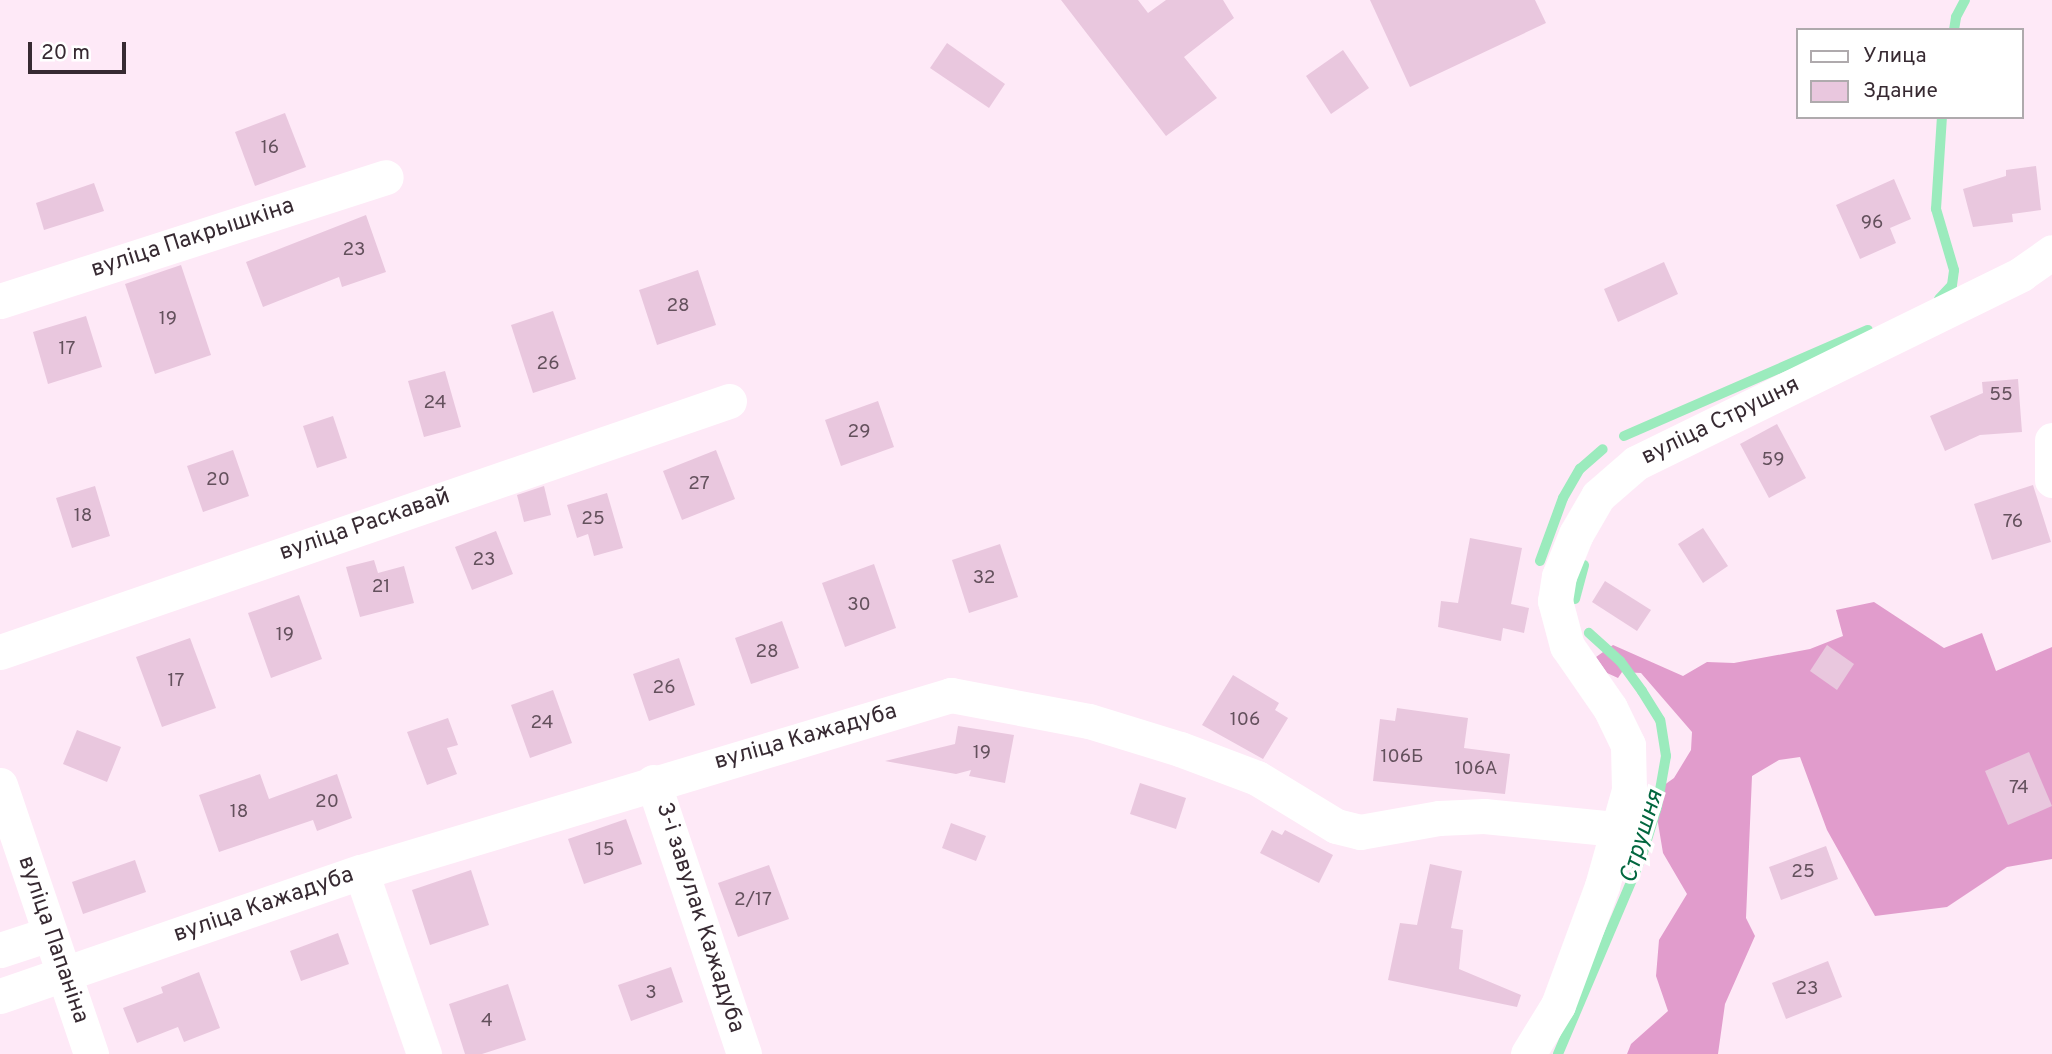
<!DOCTYPE html>
<html>
<head>
<meta charset="utf-8">
<style>
	body { margin:0 }
	#map { position:relative; width:2052px; height:1054px; overflow:hidden; background:#fee9f7; font-family:Overpass,sans-serif }
	div>[style] { position:absolute }
	.forest>* { inset:0; background:#e19ccc }
	.stream>* { height:10px; margin:-5px; padding:0 5px; transform-origin:5px; border-radius:5px; background:#9bebbd }
	.building>* { inset:0; background:#e9c7de }
	.minor>* { height:35px; margin:-17.5px; padding:0 17.5px; transform-origin:17.5px; border-radius:17.5px; background:#fff }
	span { translate:-50% -50%; white-space:nowrap; text-align:center; line-height:1.15; -webkit-text-stroke:7px #fff; paint-order:stroke }
	.number-label { font-size:19px; color:#64515d }
	.number-label span { -webkit-text-stroke-width:0 }
	.street-label { font-size:23px; color:#372a32 }
	.water-label { font-size:24px; color:#02673f; font-style:italic }
	.legend { position:absolute; left:1796px; top:28px; width:228px; height:91px; box-sizing:border-box; background:#fff; border:2px solid #afaaad; margin:0; padding:9px 12px; list-style:none; font-size:21px; color:#372a32 }
	.legend li { display:flex; align-items:center; gap:14px; height:35px }
	.legend b { width:35px; border:2px solid #afaaad }
	.scale { position:absolute; left:28px; top:42px; width:98px; height:32px; box-sizing:border-box; border:4px solid #372a32; border-top:0; padding-left:9px; font-size:21px; line-height:24px; white-space:nowrap; color:#372a32; -webkit-text-stroke:5px #fff; paint-order:stroke }
</style>
</head>
<body>
<div id="map">
	<div class="forest">
		<div style="clip-path:polygon(1874px 602px,1944px 648px,1982px 633px,1996px 671px,2052px 647px,2052px 859px,2007px 867px,1947px 907px,1875px 916px,1827px 830px,1800px 757px,1779px 760px,1752px 776px,1746px 918px,1755px 936px,1725px 1004px,1718px 1054px,1627px 1054px,1631px 1044px,1668px 1011px,1656px 976px,1659px 940px,1687px 894px,1663px 853px,1653px 793px,1674px 778px,1691px 750px,1692px 732px,1641px 673px,1622px 672px,1618px 678px,1607px 673px,1596px 657px,1613px 645px,1683px 676px,1707px 662px,1734px 663px,1810px 649px,1843px 636px,1836px 610px)"></div>
	</div>
	<div class="stream">
		<div style="left:1954px;top:30px;width:13px;rotate:-81deg"></div>
		<div style="left:1956px;top:17px;width:19px;rotate:-62deg"></div>
		<div style="left:1939px;top:299px;width:19px;rotate:-47deg"></div>
		<div style="left:1952px;top:285px;width:15px;rotate:-82deg"></div>
		<div style="left:1954px;top:270px;width:64px;rotate:-106.4deg"></div>
		<div style="left:1936px;top:209px;width:92px;rotate:-86.3deg"></div>
		<div style="left:1624px;top:436px;width:266px;rotate:-23.5deg"></div>
		<div style="left:1540px;top:561px;width:67px;rotate:-69.9deg"></div>
		<div style="left:1563px;top:498px;width:34px;rotate:-60deg"></div>
		<div style="left:1580px;top:469px;width:30px;rotate:-41deg"></div>
		<div style="left:1575px;top:599px;width:35px;rotate:-75deg"></div>
		<div style="left:1558px;top:1054px;width:215px;rotate:-67deg"></div>
		<div style="left:1642px;top:856px;width:51px;rotate:-73deg"></div>
		<div style="left:1657px;top:807px;width:52px;rotate:-80deg"></div>
		<div style="left:1666px;top:756px;width:36px;rotate:-99deg"></div>
		<div style="left:1660px;top:720px;width:34px;rotate:-122deg"></div>
		<div style="left:1642px;top:691px;width:37px;rotate:-126deg"></div>
		<div style="left:1620px;top:661px;width:42px;rotate:-137.9deg"></div>
	</div>
	<div class="building">
		<div style="clip-path:polygon(1061px 0,1138px 0,1148px 13px,1166px 0,1223px 0,1234px 18px,1184px 57px,1217px 98px,1166px 136px)"></div>
		<div style="clip-path:polygon(1370px 0,1535px 0,1546px 23px,1410px 87px)"></div>
		<div style="clip-path:polygon(947px 43px,1005px 84px,989px 108px,930px 68px)"></div>
		<div style="clip-path:polygon(1343px 50px,1369px 88px,1331px 114px,1306px 76px)"></div>
		<div style="clip-path:polygon(285px 113px,306px 167px,255px 186px,235px 132px)"></div>
		<div style="clip-path:polygon(2036px 166px,2041px 210px,2012px 214px,2013px 222px,1973px 227px,1963px 189px,2006px 176px,2006px 170px)"></div>
		<div style="clip-path:polygon(1894px 179px,1911px 219px,1890px 228px,1896px 243px,1860px 259px,1836px 205px)"></div>
		<div style="clip-path:polygon(94px 183px,104px 211px,44px 230px,36px 203px)"></div>
		<div style="clip-path:polygon(366px 215px,386px 272px,342px 287px,339px 277px,263px 307px,246px 262px)"></div>
		<div style="clip-path:polygon(1664px 262px,1678px 294px,1618px 322px,1604px 289px)"></div>
		<div style="clip-path:polygon(181px 265px,211px 355px,155px 374px,125px 284px)"></div>
		<div style="clip-path:polygon(698px 270px,716px 325px,657px 345px,639px 290px)"></div>
		<div style="clip-path:polygon(553px 311px,576px 379px,533px 393px,511px 325px)"></div>
		<div style="clip-path:polygon(86px 316px,102px 367px,48px 384px,33px 332px)"></div>
		<div style="clip-path:polygon(445px 371px,461px 427px,424px 437px,408px 381px)"></div>
		<div style="clip-path:polygon(2018px 379px,2022px 432px,1980px 435px,1945px 451px,1930px 416px,1983px 393px,1982px 382px)"></div>
		<div style="clip-path:polygon(878px 401px,894px 447px,841px 466px,825px 420px)"></div>
		<div style="clip-path:polygon(333px 416px,347px 458px,317px 468px,303px 426px)"></div>
		<div style="clip-path:polygon(1777px 424px,1806px 478px,1769px 498px,1740px 444px)"></div>
		<div style="clip-path:polygon(233px 450px,249px 496px,203px 512px,187px 466px)"></div>
		<div style="clip-path:polygon(716px 450px,735px 499px,682px 520px,663px 471px)"></div>
		<div style="clip-path:polygon(2033px 485px,2051px 542px,1992px 560px,1974px 504px)"></div>
		<div style="clip-path:polygon(95px 486px,110px 536px,72px 548px,56px 498px)"></div>
		<div style="clip-path:polygon(544px 486px,551px 515px,524px 522px,517px 495px)"></div>
		<div style="clip-path:polygon(607px 493px,623px 548px,594px 556px,588px 534px,577px 538px,567px 505px)"></div>
		<div style="clip-path:polygon(1703px 528px,1728px 566px,1703px 583px,1678px 544px)"></div>
		<div style="clip-path:polygon(496px 531px,513px 574px,472px 590px,455px 547px)"></div>
		<div style="clip-path:polygon(1470px 538px,1522px 548px,1511px 604px,1529px 608px,1524px 633px,1503px 628px,1501px 641px,1438px 627px,1441px 601px,1458px 603px)"></div>
		<div style="clip-path:polygon(1000px 544px,1018px 597px,969px 613px,952px 560px)"></div>
		<div style="clip-path:polygon(374px 560px,378px 573px,404px 566px,414px 603px,360px 617px,346px 567px)"></div>
		<div style="clip-path:polygon(874px 564px,896px 628px,845px 647px,822px 583px)"></div>
		<div style="clip-path:polygon(1605px 581px,1651px 610px,1637px 631px,1592px 602px)"></div>
		<div style="clip-path:polygon(299px 595px,322px 659px,271px 678px,248px 613px)"></div>
		<div style="clip-path:polygon(782px 621px,799px 668px,751px 684px,735px 638px)"></div>
		<div style="clip-path:polygon(190px 638px,216px 708px,162px 727px,136px 657px)"></div>
		<div style="clip-path:polygon(1827px 645px,1854px 664px,1837px 690px,1810px 671px)"></div>
		<div style="clip-path:polygon(679px 658px,695px 705px,649px 721px,633px 674px)"></div>
		<div style="clip-path:polygon(1233px 675px,1279px 703px,1275px 710px,1288px 718px,1263px 759px,1202px 725px)"></div>
		<div style="clip-path:polygon(553px 690px,572px 743px,530px 758px,511px 705px)"></div>
		<div style="clip-path:polygon(1397px 708px,1468px 718px,1464px 748px,1510px 754px,1505px 794px,1373px 781px,1380px 719px,1395px 721px)"></div>
		<div style="clip-path:polygon(448px 718px,458px 745px,447px 748px,457px 774px,427px 785px,407px 732px)"></div>
		<div style="clip-path:polygon(958px 726px,1014px 735px,1005px 783px,969px 776px,971px 770px,956px 774px,885px 761px,955px 744px)"></div>
		<div style="clip-path:polygon(77px 730px,121px 747px,107px 782px,63px 764px)"></div>
		<div style="clip-path:polygon(2029px 752px,2052px 806px,2008px 825px,1985px 771px)"></div>
		<div style="clip-path:polygon(260px 774px,269px 799px,337px 774px,352px 818px,317px 831px,313px 820px,219px 852px,199px 795px)"></div>
		<div style="clip-path:polygon(1140px 783px,1186px 798px,1176px 829px,1130px 814px)"></div>
		<div style="clip-path:polygon(626px 819px,642px 864px,584px 884px,568px 839px)"></div>
		<div style="clip-path:polygon(951px 823px,986px 836px,976px 861px,942px 848px)"></div>
		<div style="clip-path:polygon(1272px 830px,1282px 835px,1285px 830px,1333px 855px,1319px 883px,1260px 853px)"></div>
		<div style="clip-path:polygon(1826px 846px,1838px 879px,1781px 900px,1769px 867px)"></div>
		<div style="clip-path:polygon(135px 860px,146px 892px,83px 914px,72px 882px)"></div>
		<div style="clip-path:polygon(1430px 864px,1462px 871px,1451px 928px,1463px 930px,1459px 969px,1521px 995px,1517px 1007px,1388px 980px,1400px 923px,1417px 925px)"></div>
		<div style="clip-path:polygon(769px 865px,789px 919px,738px 937px,718px 883px)"></div>
		<div style="clip-path:polygon(471px 870px,489px 925px,430px 945px,412px 890px)"></div>
		<div style="clip-path:polygon(338px 933px,349px 964px,301px 981px,290px 951px)"></div>
		<div style="clip-path:polygon(1828px 961px,1842px 997px,1786px 1019px,1772px 983px)"></div>
		<div style="clip-path:polygon(671px 967px,683px 1002px,631px 1021px,618px 985px)"></div>
		<div style="clip-path:polygon(199px 972px,220px 1028px,184px 1042px,178px 1027px,137px 1043px,123px 1008px,163px 993px,161px 987px)"></div>
		<div style="clip-path:polygon(508px 984px,526px 1040px,482px 1054px,465px 1054px,449px 1004px)"></div>
	</div>
	<div class="minor">
		<div style="left:0;top:301px;width:405px;rotate:-17.8deg"></div>
		<div style="left:2052px;top:440px;width:40px;rotate:90deg"></div>
		<div style="left:0;top:652px;width:771px;rotate:-19deg"></div>
		<div style="left:653px;top:782px;width:287px;rotate:71.5deg"></div>
		<div style="left:0;top:785px;width:284px;rotate:71.3deg"></div>
		<div style="left:361px;top:872px;width:193px;rotate:70.9deg"></div>
		<div style="left:0;top:950px;width:52px;rotate:-18.1deg"></div>
		<div style="left:0;top:996px;width:382px;rotate:-19deg"></div>
		<div style="left:361px;top:872px;width:616px;rotate:-16.7deg"></div>
		<div style="left:951px;top:695px;width:140px;rotate:10.7deg"></div>
		<div style="left:1089px;top:721px;width:95px;rotate:17.1deg"></div>
		<div style="left:1180px;top:749px;width:82px;rotate:20.6deg"></div>
		<div style="left:1257px;top:778px;width:92px;rotate:31.3deg"></div>
		<div style="left:1336px;top:826px;width:25px;rotate:14deg"></div>
		<div style="left:1360px;top:832px;width:80px;rotate:-10deg"></div>
		<div style="left:1439px;top:818px;width:45px;rotate:-2.5deg"></div>
		<div style="left:1484px;top:816px;width:134px;rotate:5.6deg"></div>
		<div style="left:1528px;top:1054px;width:57px;rotate:-58.5deg"></div>
		<div style="left:1558px;top:1005px;width:127px;rotate:-69.7deg"></div>
		<div style="left:1602px;top:886px;width:100px;rotate:-74.3deg"></div>
		<div style="left:1629px;top:790px;width:45px;rotate:-91.3deg"></div>
		<div style="left:1628px;top:745px;width:41px;rotate:-115.9deg"></div>
		<div style="left:1610px;top:708px;width:75px;rotate:-124.7deg"></div>
		<div style="left:1567px;top:646px;width:47px;rotate:-104.9deg"></div>
		<div style="left:1555px;top:601px;width:25px;rotate:-81deg"></div>
		<div style="left:1559px;top:576px;width:45px;rotate:-68deg"></div>
		<div style="left:1576px;top:534px;width:44px;rotate:-59.9deg"></div>
		<div style="left:1598px;top:496px;width:50px;rotate:-41deg"></div>
		<div style="left:1636px;top:463px;width:429px;rotate:-26.1deg"></div>
		<div style="left:2021px;top:274px;width:38px;rotate:-35deg"></div>
	</div>
	<div class="number-label">
		<span style="left:270px;top:149px">16</span>
		<span style="left:1872px;top:224px">96</span>
		<span style="left:354px;top:251px">23</span>
		<span style="left:678px;top:307px">28</span>
		<span style="left:168px;top:320px">19</span>
		<span style="left:67px;top:350px">17</span>
		<span style="left:548px;top:365px">26</span>
		<span style="left:2001px;top:396px">55</span>
		<span style="left:435px;top:404px">24</span>
		<span style="left:859px;top:433px">29</span>
		<span style="left:1773px;top:461px">59</span>
		<span style="left:218px;top:481px">20</span>
		<span style="left:699px;top:485px">27</span>
		<span style="left:83px;top:517px">18</span>
		<span style="left:593px;top:520px">25</span>
		<span style="left:2013px;top:523px">76</span>
		<span style="left:484px;top:561px">23</span>
		<span style="left:984px;top:579px">32</span>
		<span style="left:381px;top:588px">21</span>
		<span style="left:859px;top:606px">30</span>
		<span style="left:285px;top:636px">19</span>
		<span style="left:767px;top:653px">28</span>
		<span style="left:176px;top:682px">17</span>
		<span style="left:664px;top:689px">26</span>
		<span style="left:1245px;top:721px">106</span>
		<span style="left:542px;top:724px">24</span>
		<span style="left:982px;top:754px">19</span>
		<span style="left:1402px;top:758px">106Б</span>
		<span style="left:1476px;top:770px">106А</span>
		<span style="left:2019px;top:789px">74</span>
		<span style="left:327px;top:803px">20</span>
		<span style="left:239px;top:813px">18</span>
		<span style="left:605px;top:851px">15</span>
		<span style="left:1803px;top:873px">25</span>
		<span style="left:753px;top:901px">2/17</span>
		<span style="left:1807px;top:990px">23</span>
		<span style="left:651px;top:994px">3</span>
		<span style="left:487px;top:1022px">4</span>
	</div>
	<div class="street-label">
		<span style="left:193px;top:239px;rotate:-18deg">вуліца Пакрышкіна</span>
		<span style="left:1721px;top:422px;rotate:-26deg">вуліца Струшня</span>
		<span style="left:365px;top:526px;rotate:-19deg">вуліца Раскавай</span>
		<span style="left:806px;top:738px;rotate:-16deg">вуліца Кажадуба</span>
		<span style="left:264px;top:906px;rotate:-19deg">вуліца Кажадуба</span>
		<span style="left:699px;top:918px;rotate:72deg">3-і завулак Кажадуба</span>
		<span style="left:52px;top:940px;rotate:71deg">вуліца Папаніна</span>
	</div>
	<div class="water-label">
		<span style="left:1643px;top:837px;rotate:-73deg">Струшня</span>
	</div>
	<ul class="legend">
	<li><b style="height:9px;background:#fff"></b>Улица</li>
	<li><b style="height:19px;background:#e9c7de"></b>Здание</li>
	</ul>
	<div class="scale">20 m</div>
</div>
</body>
</html>
